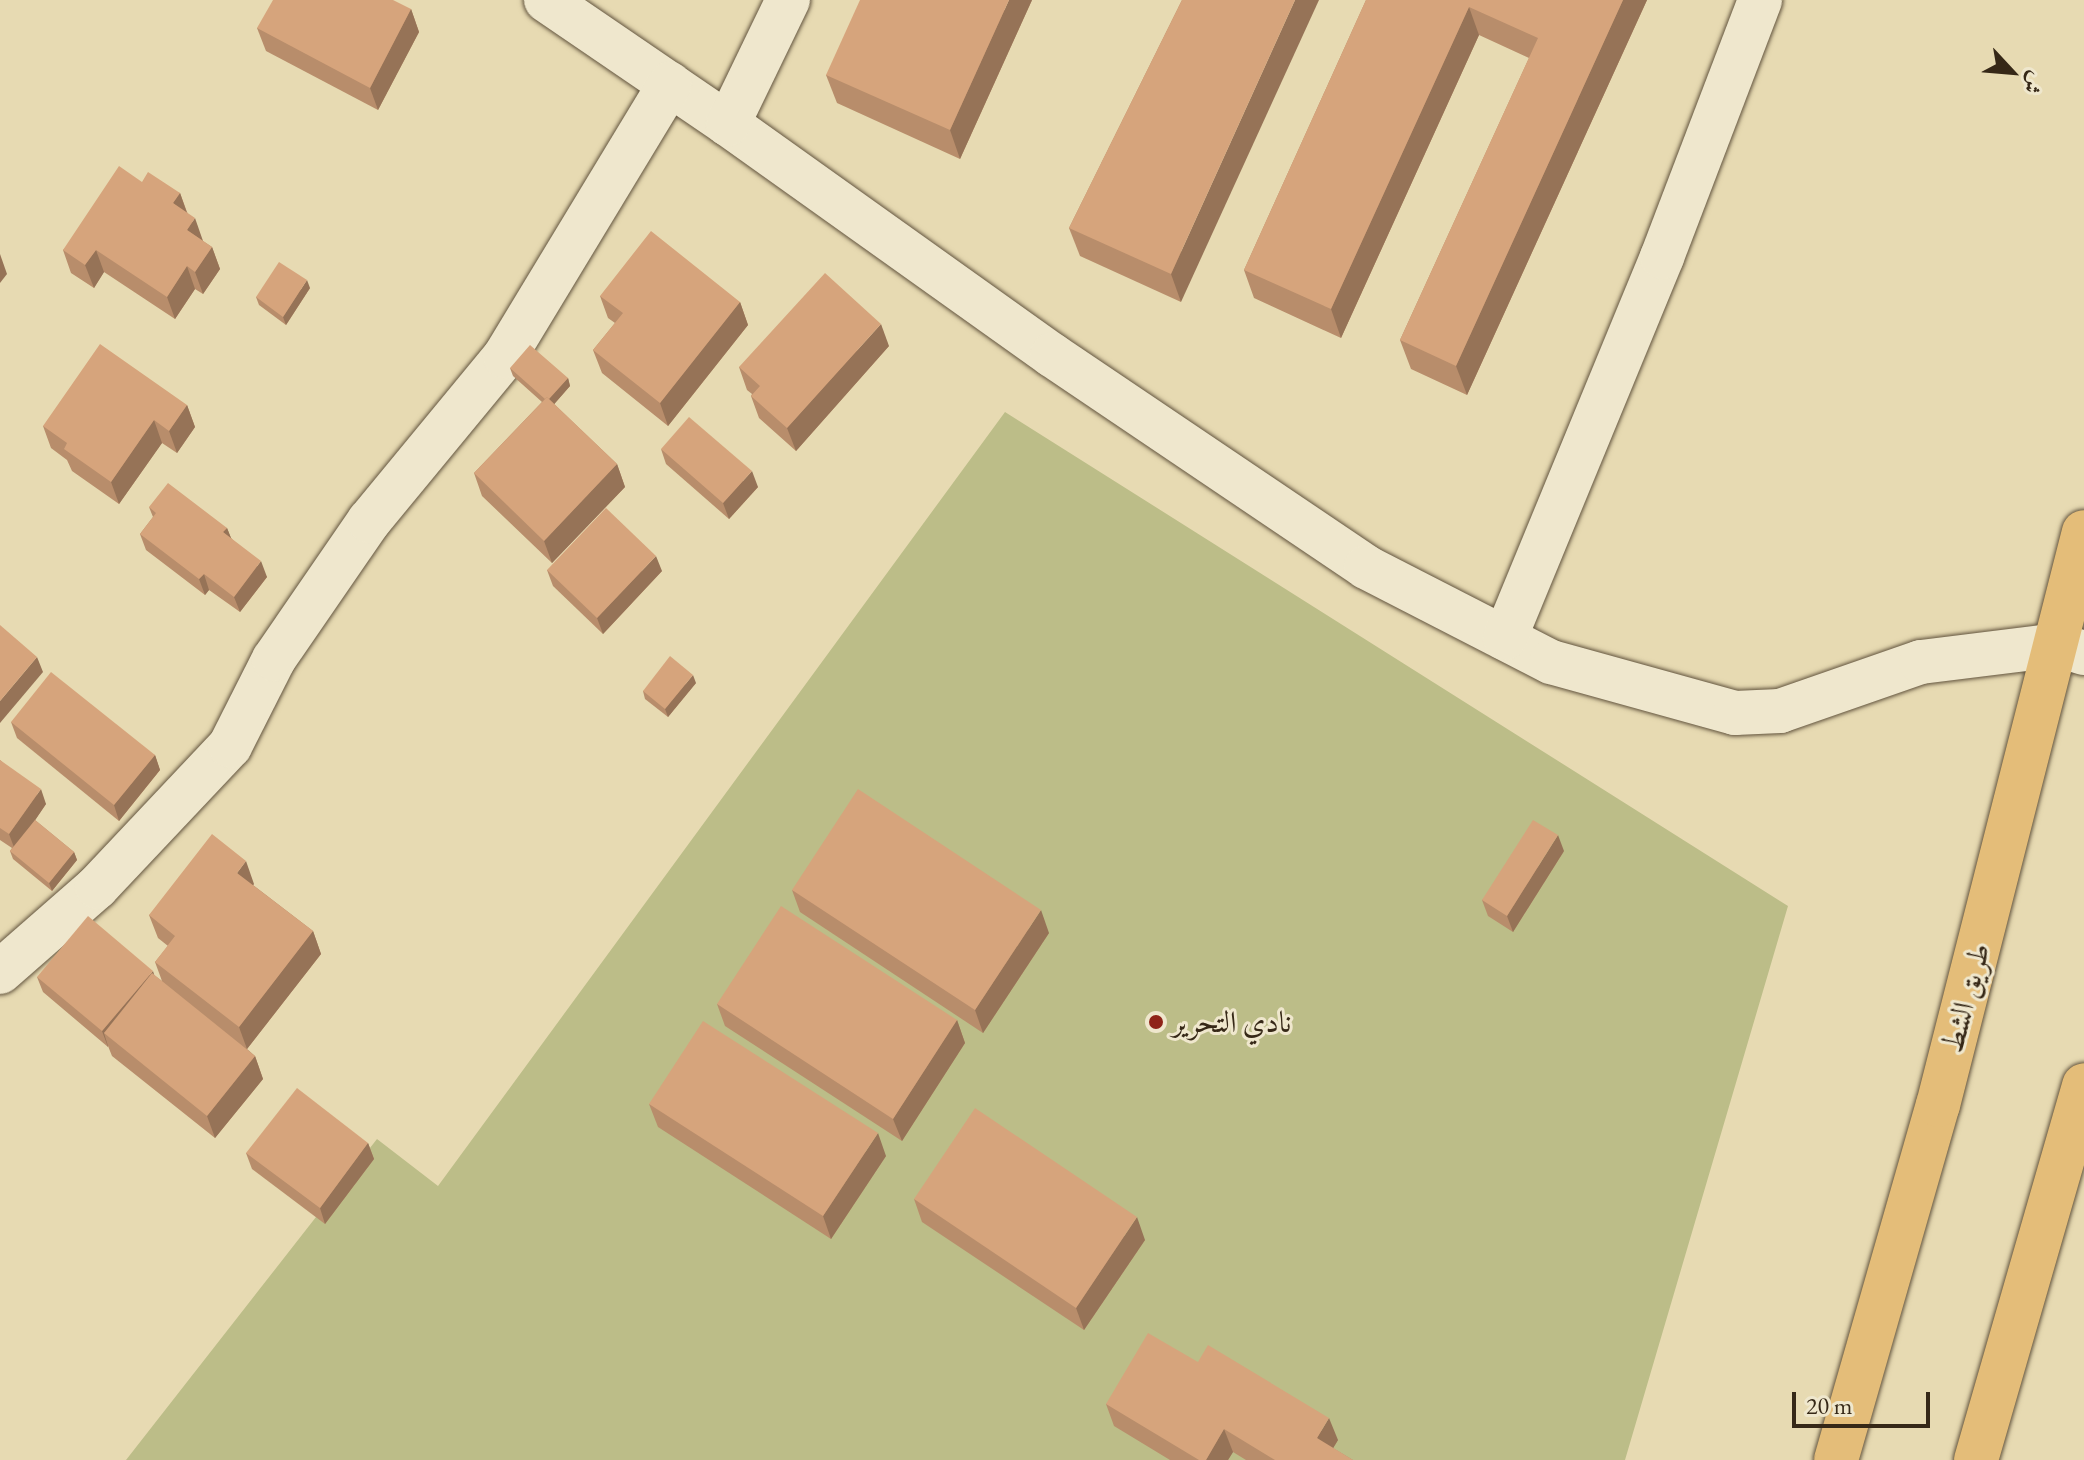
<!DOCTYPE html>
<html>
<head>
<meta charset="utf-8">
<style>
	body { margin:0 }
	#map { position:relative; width:2084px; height:1460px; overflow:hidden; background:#e7dab2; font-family:"EB Garamond",Amiri,serif }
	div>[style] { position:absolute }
	.green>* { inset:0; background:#bcbd88 }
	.roads { filter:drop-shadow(0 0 2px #62543e) drop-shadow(0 0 2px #62543e) }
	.minor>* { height:44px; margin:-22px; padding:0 22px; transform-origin:22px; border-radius:22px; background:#efe7cd }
	.highway>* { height:44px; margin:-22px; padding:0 22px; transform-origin:22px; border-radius:22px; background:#e4bd79 }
	.wall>* { inset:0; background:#b88d6b }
	.shaded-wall>* { inset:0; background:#967357 }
	.building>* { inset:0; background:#d6a47c }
	.dots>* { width:22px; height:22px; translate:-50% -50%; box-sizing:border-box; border:4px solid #efe7cd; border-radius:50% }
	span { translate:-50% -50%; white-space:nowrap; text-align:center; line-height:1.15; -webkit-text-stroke:6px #efe7cd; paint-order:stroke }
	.street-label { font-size:30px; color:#362817 }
	.poi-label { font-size:30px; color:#362817 }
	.left { translate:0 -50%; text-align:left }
	.north { position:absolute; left:1972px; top:32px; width:80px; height:80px; -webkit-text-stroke:6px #efe7cd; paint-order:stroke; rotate:116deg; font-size:22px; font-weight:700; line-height:32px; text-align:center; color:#362817 }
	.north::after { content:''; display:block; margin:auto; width:28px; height:36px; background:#362817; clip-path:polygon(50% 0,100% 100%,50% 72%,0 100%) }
	.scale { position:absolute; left:1792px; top:1392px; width:138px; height:36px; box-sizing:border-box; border:4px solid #362817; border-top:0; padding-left:10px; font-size:24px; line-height:28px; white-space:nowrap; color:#362817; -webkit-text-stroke:6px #efe7cd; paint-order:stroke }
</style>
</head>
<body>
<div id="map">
	<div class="green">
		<div style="clip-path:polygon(1005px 412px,1788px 906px,1625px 1460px,126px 1460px,377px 1139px,438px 1186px)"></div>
	</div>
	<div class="roads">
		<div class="minor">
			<div style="left:546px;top:0;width:220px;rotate:34.3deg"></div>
			<div style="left:728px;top:124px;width:398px;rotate:35.5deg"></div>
			<div style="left:1052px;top:355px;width:379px;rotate:34deg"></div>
			<div style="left:1366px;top:567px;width:208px;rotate:27.2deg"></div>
			<div style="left:1551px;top:662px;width:191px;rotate:15.5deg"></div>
			<div style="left:1735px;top:713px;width:45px;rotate:-2.5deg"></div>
			<div style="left:1780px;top:711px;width:149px;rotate:-19.2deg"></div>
			<div style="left:1921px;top:662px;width:138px;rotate:-7.1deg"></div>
			<div style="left:2058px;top:645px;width:27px;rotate:17deg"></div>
			<div style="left:728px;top:124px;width:138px;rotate:-64.2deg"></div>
			<div style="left:1505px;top:638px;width:412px;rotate:-67.6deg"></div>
			<div style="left:1662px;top:257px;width:275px;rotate:-69.1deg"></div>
			<div style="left:0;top:972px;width:129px;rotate:-41.2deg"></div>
			<div style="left:97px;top:887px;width:194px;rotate:-46.7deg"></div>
			<div style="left:230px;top:746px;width:97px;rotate:-63.2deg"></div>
			<div style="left:274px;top:659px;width:168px;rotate:-55.5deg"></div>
			<div style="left:369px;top:521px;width:214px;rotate:-50.5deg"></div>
			<div style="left:505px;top:356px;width:318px;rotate:-58.8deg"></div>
		</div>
		<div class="highway">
			<div style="left:1836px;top:1460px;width:369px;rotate:-74deg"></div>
			<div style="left:1938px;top:1105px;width:591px;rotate:-75.71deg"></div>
			<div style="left:1976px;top:1460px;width:390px;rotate:-73.9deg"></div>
		</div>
	</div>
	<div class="wall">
		<div style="clip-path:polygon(1032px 0,960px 159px,837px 103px,826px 75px)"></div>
		<div style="clip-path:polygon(1182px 0,1181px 302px,1080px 256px,1069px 228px)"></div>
		<div style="clip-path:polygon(1366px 0,1647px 0,1467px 395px,1411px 369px,1400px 340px,1529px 58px,1479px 35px,1341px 338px,1254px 298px,1244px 270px)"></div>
		<div style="clip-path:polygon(411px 9px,419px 32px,378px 110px,266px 51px,257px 28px)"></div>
		<div style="clip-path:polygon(142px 182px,180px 193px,187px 212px,203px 241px,212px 247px,220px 269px,203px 294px,195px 289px,175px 319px,104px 272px,94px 288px,71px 273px,63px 250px)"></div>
		<div style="clip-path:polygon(310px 288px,286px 325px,259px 305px,256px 297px)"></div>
		<div style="clip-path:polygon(600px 296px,740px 302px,748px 325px,668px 426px,602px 373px,593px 350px,615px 323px,608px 318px)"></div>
		<div style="clip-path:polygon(889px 346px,796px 451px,759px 418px,751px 396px,752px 394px,747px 390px,739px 367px)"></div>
		<div style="clip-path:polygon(510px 368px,568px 378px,570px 386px,554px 404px,617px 464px,625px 487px,552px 563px,482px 496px,474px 473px,542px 402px,513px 376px)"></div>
		<div style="clip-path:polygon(187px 405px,195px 427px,177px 453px,162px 443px,119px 504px,72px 471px,67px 460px,51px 448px,43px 426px)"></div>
		<div style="clip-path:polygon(661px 449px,758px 487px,729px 519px,666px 464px)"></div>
		<div style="clip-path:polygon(149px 507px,227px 528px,231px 538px,267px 577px,240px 612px,209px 590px,205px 595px,146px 550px,140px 534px,153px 517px)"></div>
		<div style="clip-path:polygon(547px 570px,662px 571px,603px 634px,553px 586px)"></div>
		<div style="clip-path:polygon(696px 683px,668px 717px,645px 699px,643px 691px)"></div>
		<div style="clip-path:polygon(11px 722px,155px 755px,160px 770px,119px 821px,17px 738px)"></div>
		<div style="clip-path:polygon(0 760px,46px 804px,35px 820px,74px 852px,77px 860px,52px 891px,13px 859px,10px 851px,12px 848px,0 840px)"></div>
		<div style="clip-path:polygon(1564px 851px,1513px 932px,1488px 916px,1482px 900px)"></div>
		<div style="clip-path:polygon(254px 884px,253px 885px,313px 931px,321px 954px,247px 1049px,255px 1056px,263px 1079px,215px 1138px,112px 1056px,108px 1046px,108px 1047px,43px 992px,37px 977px,154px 975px,162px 981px,155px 962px,168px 946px,158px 938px,149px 915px)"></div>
		<div style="clip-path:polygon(792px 890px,1049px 933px,983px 1033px,800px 912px)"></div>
		<div style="clip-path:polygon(717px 1004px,957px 1020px,965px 1043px,902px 1141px,725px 1026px)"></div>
		<div style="clip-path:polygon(649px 1104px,886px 1156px,831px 1239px,658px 1127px)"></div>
		<div style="clip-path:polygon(368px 1143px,374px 1159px,325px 1224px,252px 1169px,246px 1153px)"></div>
		<div style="clip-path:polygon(914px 1199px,1145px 1240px,1084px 1330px,922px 1222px)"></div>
		<div style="clip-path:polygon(1198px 1362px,1338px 1440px,1333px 1448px,1353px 1460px,1246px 1460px,1233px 1452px,1228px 1460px,1170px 1460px,1114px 1426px,1106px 1404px)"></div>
	</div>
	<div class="shaded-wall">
		<div style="clip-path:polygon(1009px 0,1032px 0,960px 159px,950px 130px)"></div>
		<div style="clip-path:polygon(1295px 0,1319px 0,1181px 302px,1171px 274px)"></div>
		<div style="clip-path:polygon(1623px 0,1647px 0,1467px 395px,1456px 366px)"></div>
		<div style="clip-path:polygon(1469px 7px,1479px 35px,1341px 338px,1331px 309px)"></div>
		<div style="clip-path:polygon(411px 9px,419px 32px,378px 110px,370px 88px)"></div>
		<div style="clip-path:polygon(180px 193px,188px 216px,173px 203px)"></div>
		<div style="clip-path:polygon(195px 218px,203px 241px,187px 230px)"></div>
		<div style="clip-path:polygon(212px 247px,220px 269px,203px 294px,195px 272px)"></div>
		<div style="clip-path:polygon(96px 250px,104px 272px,94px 288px,85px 265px)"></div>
		<div style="clip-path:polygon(0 254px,7px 274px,0 283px)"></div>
		<div style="clip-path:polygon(187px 266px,195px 289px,175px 319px,167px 297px)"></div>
		<div style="clip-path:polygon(307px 280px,310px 288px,286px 325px,283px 317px)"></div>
		<div style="clip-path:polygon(740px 302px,748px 325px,668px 426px,660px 403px)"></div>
		<div style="clip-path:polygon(881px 324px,889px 346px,796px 451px,787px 428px)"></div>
		<div style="clip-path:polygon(568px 378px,570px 386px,550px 409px,547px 401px)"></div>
		<div style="clip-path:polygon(187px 405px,195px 427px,177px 453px,169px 431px)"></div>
		<div style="clip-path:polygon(154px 420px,162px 443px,119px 504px,111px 482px)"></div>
		<div style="clip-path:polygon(617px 464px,625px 487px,552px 563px,544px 541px)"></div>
		<div style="clip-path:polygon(752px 471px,758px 487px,729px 519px,723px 503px)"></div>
		<div style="clip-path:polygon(227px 528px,233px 543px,223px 532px)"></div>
		<div style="clip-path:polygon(656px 556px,662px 571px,603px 634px,597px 618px)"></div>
		<div style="clip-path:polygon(261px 561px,267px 577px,240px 612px,234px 597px)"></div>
		<div style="clip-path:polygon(204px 574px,209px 590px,205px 595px,199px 579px)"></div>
		<div style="clip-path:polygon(37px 657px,43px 672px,0 723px,0 701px)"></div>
		<div style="clip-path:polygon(693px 675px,696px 683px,668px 717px,665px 709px)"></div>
		<div style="clip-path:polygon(155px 755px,160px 770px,119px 821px,114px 805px)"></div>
		<div style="clip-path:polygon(41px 789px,46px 804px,15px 850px,9px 834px)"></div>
		<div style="clip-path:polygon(1558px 835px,1564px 851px,1513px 932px,1507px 916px)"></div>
		<div style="clip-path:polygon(74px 852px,77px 860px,52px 891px,49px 883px)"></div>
		<div style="clip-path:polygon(246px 861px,254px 884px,245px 895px,237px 873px)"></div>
		<div style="clip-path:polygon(1041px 910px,1049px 933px,983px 1033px,975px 1010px)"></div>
		<div style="clip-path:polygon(313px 931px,321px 954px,247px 1049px,239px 1027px)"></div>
		<div style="clip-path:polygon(153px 971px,158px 987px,104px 1033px,108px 1046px,108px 1047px,102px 1031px)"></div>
		<div style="clip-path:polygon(957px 1020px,965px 1043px,902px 1141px,893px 1119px)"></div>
		<div style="clip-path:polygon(255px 1056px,263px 1079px,215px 1138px,207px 1116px)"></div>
		<div style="clip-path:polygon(878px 1133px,886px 1156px,831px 1239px,823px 1216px)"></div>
		<div style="clip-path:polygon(368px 1143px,374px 1159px,325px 1224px,320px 1208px)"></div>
		<div style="clip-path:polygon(1137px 1217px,1145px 1240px,1084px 1330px,1076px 1308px)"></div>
		<div style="clip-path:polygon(1329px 1418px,1338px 1440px,1326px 1460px,1317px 1438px)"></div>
		<div style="clip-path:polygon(1224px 1429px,1233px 1452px,1228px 1460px,1206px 1460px)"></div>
	</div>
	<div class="building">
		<div style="clip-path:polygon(273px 0,393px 0,411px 9px,370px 88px,257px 28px)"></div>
		<div style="clip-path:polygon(860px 0,1009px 0,950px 130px,826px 75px)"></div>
		<div style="clip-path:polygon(1182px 0,1295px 0,1171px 274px,1069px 228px)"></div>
		<div style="clip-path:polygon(1366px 0,1623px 0,1456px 366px,1400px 340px,1538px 38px,1469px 7px,1331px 309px,1244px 270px)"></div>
		<div style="clip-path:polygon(119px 166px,142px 182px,148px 172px,180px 193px,173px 203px,195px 218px,187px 230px,212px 247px,195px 272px,187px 266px,167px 297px,96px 250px,85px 265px,63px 250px)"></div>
		<div style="clip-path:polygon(651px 231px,740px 302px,660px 403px,593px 350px,623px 313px,600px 296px)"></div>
		<div style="clip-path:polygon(279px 262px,307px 280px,283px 317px,256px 297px)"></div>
		<div style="clip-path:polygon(825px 273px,881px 324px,787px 428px,751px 396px,760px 386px,739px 367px)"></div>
		<div style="clip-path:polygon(100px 344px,187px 405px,169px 431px,154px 420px,111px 482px,64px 449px,67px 443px,43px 426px)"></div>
		<div style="clip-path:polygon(530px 345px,568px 378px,549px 399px,547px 397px,545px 399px,510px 368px)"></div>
		<div style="clip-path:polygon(547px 397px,617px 464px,544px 541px,474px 473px)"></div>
		<div style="clip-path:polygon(689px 417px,752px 471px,723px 503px,661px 449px)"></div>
		<div style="clip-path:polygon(168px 483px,227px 528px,223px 532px,261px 561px,234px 597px,204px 574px,199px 579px,140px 534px,156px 513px,149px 507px)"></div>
		<div style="clip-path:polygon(606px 508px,656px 556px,597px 618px,547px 570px)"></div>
		<div style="clip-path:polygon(0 625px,37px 657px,0 701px)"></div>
		<div style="clip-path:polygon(670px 656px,693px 675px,665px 709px,643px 691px)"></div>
		<div style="clip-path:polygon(51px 672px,155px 755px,114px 805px,11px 722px)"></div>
		<div style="clip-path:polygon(0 760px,41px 789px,9px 834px,0 828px)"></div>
		<div style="clip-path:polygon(858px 789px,1041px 910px,975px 1010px,792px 890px)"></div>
		<div style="clip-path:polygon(35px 820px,74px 852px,49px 883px,10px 851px)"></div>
		<div style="clip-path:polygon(1533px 820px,1558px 835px,1507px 916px,1482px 900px)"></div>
		<div style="clip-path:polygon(212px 834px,246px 861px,237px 873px,313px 931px,239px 1027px,155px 962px,175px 936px,149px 915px)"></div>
		<div style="clip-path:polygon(781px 906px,957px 1020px,893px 1119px,717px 1004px)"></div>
		<div style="clip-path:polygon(88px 916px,153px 971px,102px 1031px,37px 977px)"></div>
		<div style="clip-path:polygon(152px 973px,255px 1056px,207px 1116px,104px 1033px)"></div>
		<div style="clip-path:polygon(703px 1021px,878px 1133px,823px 1216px,649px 1104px)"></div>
		<div style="clip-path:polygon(297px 1088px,368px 1143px,320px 1208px,246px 1153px)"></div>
		<div style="clip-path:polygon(975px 1108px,1137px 1217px,1076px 1308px,914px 1199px)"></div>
		<div style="clip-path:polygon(1148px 1333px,1198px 1362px,1208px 1345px,1329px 1418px,1317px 1438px,1353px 1460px,1275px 1460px,1224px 1429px,1206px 1460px,1199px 1460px,1106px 1404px)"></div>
	</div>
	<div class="dots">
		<div style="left:1156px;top:1022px;background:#8f2418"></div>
	</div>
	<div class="street-label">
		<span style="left:1966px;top:998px;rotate:-75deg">طريق الشط</span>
	</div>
	<div class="poi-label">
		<span class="left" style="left:1172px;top:1022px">نادي التحرير</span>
	</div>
	<div class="north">ش</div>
	<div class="scale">20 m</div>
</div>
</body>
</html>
